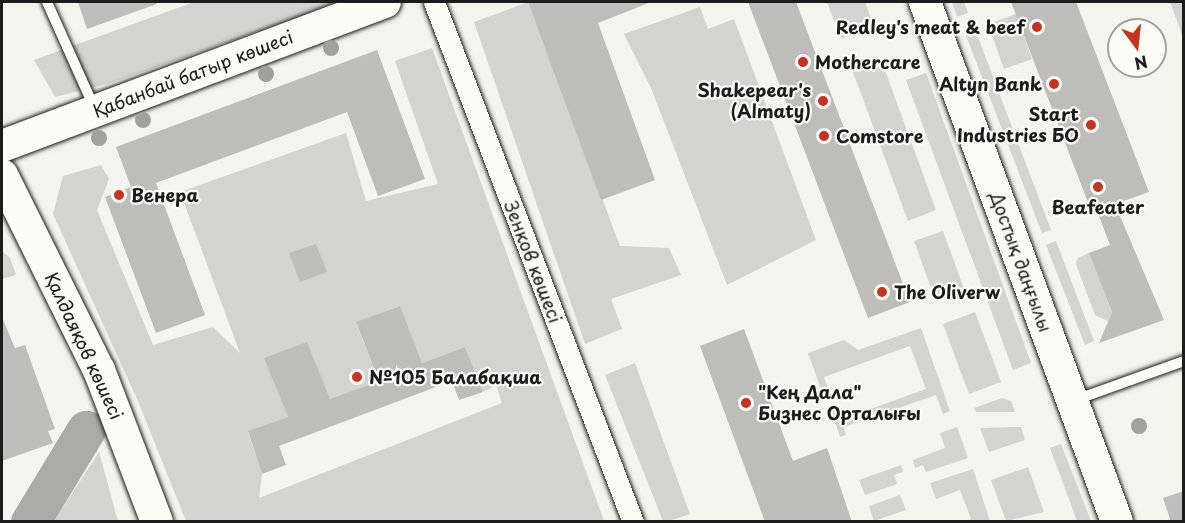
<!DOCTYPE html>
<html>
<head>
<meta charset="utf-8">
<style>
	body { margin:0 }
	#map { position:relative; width:1185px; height:523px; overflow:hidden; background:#f4f3ee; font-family:"Playpen Sans",sans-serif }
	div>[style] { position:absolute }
	.green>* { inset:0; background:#d4d3cf }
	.river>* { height:39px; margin:-19.5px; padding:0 19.5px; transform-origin:19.5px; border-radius:19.5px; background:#abaaa6 }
	.building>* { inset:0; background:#bebdba }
	.roads { filter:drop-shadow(0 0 2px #1c1c1c) drop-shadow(0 0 2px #1c1c1c) }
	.lane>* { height:10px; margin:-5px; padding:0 5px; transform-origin:5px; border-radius:5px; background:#fdfcf7 }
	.street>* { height:21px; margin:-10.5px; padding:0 10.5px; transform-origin:10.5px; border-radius:10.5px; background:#fdfcf7 }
	.secondary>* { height:32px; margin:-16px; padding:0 16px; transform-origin:16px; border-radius:16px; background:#fdfcf7 }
	.trees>* { width:16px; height:16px; margin:-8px; border-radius:50%; background:#a0a09d }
	.dots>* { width:16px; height:16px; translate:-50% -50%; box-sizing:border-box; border:3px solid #fdfcf7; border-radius:50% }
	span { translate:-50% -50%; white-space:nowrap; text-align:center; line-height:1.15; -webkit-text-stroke:4.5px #fdfcf7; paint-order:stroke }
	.poi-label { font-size:18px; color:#1c1c1c; font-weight:700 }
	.right { translate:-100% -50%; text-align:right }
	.left { translate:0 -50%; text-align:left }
	.street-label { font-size:18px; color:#1c1c1c }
	.frame { position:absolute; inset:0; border:3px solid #1c1c1c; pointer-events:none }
	.north { position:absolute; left:1107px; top:18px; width:60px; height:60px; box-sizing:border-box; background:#fdfcf7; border:2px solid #a3a29f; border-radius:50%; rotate:165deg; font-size:16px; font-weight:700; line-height:24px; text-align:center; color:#1c1c1c }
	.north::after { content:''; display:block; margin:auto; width:21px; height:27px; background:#c8321e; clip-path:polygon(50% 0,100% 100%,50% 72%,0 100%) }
</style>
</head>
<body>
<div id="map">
	<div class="green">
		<div style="clip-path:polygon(194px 2px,340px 2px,111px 83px,55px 97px,34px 60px)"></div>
		<div style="clip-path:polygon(528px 2px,620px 246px,669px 248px,681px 275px,611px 299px,622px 329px,585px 344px,474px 22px)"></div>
		<div style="clip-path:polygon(827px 2px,865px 2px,874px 26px,841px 39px)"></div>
		<div style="clip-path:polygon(952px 2px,964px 2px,968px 13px,957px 17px)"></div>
		<div style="clip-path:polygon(1049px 2px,1077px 2px,1019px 23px,1032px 59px,1004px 69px,988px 24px)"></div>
		<div style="clip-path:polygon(1170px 2px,1183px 2px,1183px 37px)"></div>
		<div style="clip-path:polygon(700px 7px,708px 29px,734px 19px,816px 240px,727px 285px,651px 88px,624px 34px)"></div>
		<div style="clip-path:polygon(975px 29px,1051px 230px,1042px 233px,965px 33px)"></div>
		<div style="clip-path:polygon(evenodd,432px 48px,604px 521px,186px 521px,137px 399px,53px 214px,63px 176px,101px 165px,109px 179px,97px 210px,153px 345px,213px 327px,240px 353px,180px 192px,346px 133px,366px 201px,438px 184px,395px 61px,432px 48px,399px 306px,422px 363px,465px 347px,483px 392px,496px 385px,502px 403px,259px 498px,262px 474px,248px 432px,288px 417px,265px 358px,330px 399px,379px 381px,356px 323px,399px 306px)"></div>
		<div style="clip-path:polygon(882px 62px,936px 210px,908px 221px,853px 72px)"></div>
		<div style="clip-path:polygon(926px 73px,1031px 363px,1013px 370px,906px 80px)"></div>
		<div style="clip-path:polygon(943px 231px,964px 289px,935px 299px,914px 241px)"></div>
		<div style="clip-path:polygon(1056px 241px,1094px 341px,1085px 345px,1046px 245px)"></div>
		<div style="clip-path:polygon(2px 251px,10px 258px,16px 275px,2px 279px)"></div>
		<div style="clip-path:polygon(1089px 253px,1112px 312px,1108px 321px,1095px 315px,1076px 264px,1078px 258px)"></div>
		<div style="clip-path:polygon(975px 312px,1001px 382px,969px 394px,943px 324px)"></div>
		<div style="clip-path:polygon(921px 328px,950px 411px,943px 414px,936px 395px,844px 427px,846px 435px,840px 437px,831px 409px,835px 407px,840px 420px,926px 389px,910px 346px,824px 377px,830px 394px,824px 397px,808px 353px,844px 340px,858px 350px)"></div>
		<div style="clip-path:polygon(635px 363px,690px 514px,669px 521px,663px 521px,605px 375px)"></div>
		<div style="clip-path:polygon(1002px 398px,1011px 401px,1015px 412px,976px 412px,974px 408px)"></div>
		<div style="clip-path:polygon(957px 427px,968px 458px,926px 472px,923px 465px,915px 468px,913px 460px,945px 448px,940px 433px)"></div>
		<div style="clip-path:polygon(1021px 427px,1025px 440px,989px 452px,980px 428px)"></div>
		<div style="clip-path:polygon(1061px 444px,1091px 521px,1077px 521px,1050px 448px)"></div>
		<div style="clip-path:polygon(99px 452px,118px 521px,54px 521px)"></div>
		<div style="clip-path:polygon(901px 465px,903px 472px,894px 475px,897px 484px,865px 495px,859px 480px)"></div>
		<div style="clip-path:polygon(1028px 467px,1044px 512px,1006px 521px,991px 480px)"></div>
		<div style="clip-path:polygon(973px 469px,990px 521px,967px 521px,971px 519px,960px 490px,936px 499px,930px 483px)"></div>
		<div style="clip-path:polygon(900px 495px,906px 510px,874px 521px,869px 506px)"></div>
	</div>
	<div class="river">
		<div style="left:30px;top:522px;width:108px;rotate:-58.7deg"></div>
	</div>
	<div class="building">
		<div style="clip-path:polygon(78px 2px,156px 2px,157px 4px,87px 29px)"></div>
		<div style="clip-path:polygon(528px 2px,651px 2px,598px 23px,655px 180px,601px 200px)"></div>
		<div style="clip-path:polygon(748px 2px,796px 2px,910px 302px,868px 318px)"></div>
		<div style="clip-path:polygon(1011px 2px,1076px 2px,1149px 192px,1115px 204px,1164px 320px,1099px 343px,1112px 312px,1089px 253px,1110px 245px,1097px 211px,1092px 213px)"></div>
		<div style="clip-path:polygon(377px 50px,425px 179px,378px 196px,347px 112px,156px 183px,205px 315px,156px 333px,105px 197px,131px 187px,116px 147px)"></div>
		<div style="clip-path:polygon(316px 244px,327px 272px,300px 282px,289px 253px)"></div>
		<div style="clip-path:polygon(400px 306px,422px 363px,465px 347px,483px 392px,459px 400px,452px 381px,279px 446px,286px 465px,262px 474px,248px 431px,288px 417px,264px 358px,307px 342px,330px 399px,379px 381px,356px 322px)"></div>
		<div style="clip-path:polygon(2px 317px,15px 348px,25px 345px,55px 429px,48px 431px,53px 443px,2px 461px)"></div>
		<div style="clip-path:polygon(744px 329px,793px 461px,827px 448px,852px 522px,765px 522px,700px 346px)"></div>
		<div style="clip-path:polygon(1184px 491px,1184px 522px,1171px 522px,1163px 498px)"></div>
	</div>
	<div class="roads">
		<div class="lane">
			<div style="left:47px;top:2px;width:115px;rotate:65.9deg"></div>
			<div style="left:1075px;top:400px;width:116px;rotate:-19.7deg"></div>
		</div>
		<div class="street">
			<div style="left:434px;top:2px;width:557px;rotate:69.06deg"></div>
		</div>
		<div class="secondary">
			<div style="left:925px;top:2px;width:554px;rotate:69.73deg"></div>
			<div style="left:2px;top:146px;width:409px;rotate:-20.6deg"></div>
			<div style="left:2px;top:175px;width:218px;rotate:63.6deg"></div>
			<div style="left:99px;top:370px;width:163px;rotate:69.1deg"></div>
		</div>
	</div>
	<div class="trees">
		<div style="left:331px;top:48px"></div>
		<div style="left:266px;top:74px"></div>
		<div style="left:143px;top:120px"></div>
		<div style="left:99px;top:138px"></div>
		<div style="left:1139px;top:426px"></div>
	</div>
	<div class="dots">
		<div style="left:1037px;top:27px;background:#c8321e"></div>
		<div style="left:803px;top:62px;background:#c8321e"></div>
		<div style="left:1054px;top:84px;background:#c8321e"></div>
		<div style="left:823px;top:101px;background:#c8321e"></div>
		<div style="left:1091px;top:125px;background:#c8321e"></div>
		<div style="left:824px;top:136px;background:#c8321e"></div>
		<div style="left:1098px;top:187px;background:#c8321e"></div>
		<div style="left:119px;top:195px;background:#c8321e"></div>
		<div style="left:882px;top:292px;background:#c8321e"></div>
		<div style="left:357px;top:377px;background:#c8321e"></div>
		<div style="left:746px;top:403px;background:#c8321e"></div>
	</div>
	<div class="poi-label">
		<span class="right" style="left:1025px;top:27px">Redley's meat &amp; beef</span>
		<span class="left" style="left:815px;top:62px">Mothercare</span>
		<span class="right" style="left:1042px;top:84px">Altyn Bank</span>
		<span class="right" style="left:811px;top:101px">Shakepear's<br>(Almaty)</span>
		<span class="right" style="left:1079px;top:125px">Start<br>Industries БО</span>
		<span class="left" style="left:836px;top:136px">Comstore</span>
		<span class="left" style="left:131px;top:195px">Венера</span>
		<span style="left:1098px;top:207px">Beafeater</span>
		<span class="left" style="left:894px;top:292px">The Oliverw</span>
		<span class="left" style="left:369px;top:377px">№105 Балабақша</span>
		<span class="left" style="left:758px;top:403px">"Кең Дала"<br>Бизнес Орталығы</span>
	</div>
	<div class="street-label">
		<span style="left:193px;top:74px;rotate:-21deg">Қабанбай батыр көшесі</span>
		<span style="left:533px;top:262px;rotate:69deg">Зенков көшесі</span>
		<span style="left:1021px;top:262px;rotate:70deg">Достық даңғылы</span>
		<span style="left:84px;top:346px;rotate:65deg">Қалдаяқов көшесі</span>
	</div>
	<div class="frame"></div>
	<div class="north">N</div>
</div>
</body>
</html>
